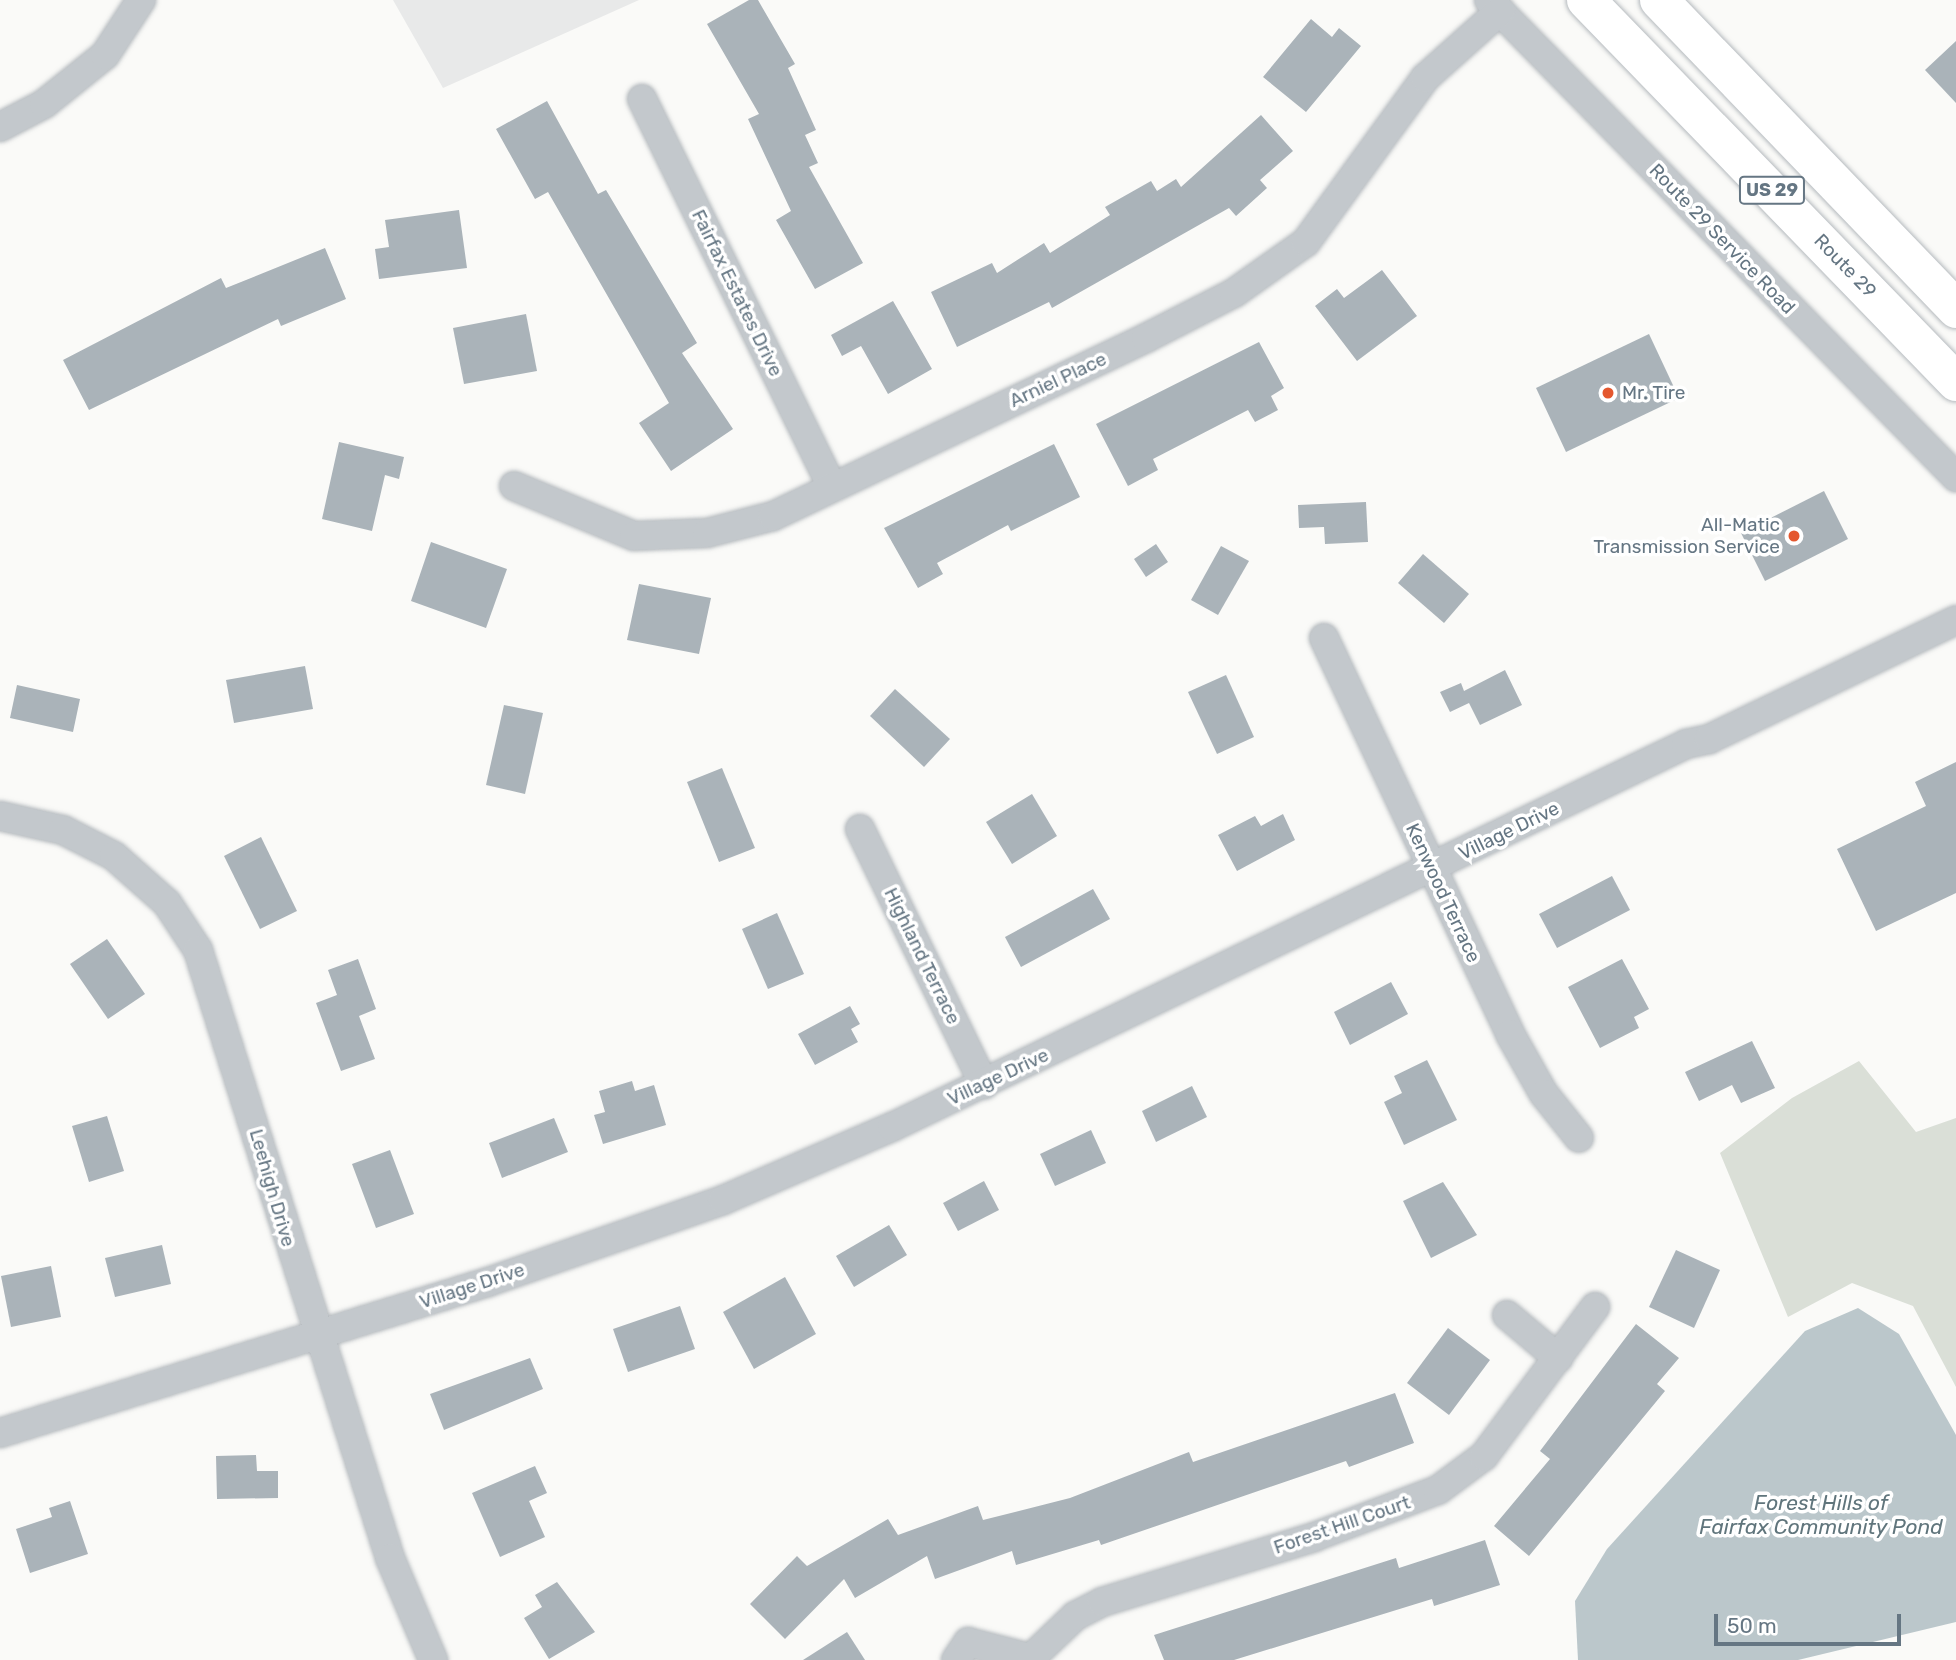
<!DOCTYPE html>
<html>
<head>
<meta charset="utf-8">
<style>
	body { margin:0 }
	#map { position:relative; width:1956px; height:1660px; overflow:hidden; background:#fafaf8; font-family:Rubik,sans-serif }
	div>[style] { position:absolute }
	.built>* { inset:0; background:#e8e9e9 }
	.green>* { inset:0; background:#dadfd7 }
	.water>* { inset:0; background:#bbc7cb }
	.building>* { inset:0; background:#aab3b9 }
	.roads { filter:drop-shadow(0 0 2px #b5babe) drop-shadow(0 0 2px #b5babe) }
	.street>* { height:28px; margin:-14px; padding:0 14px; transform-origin:14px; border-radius:14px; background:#c3c8cc }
	.primary>* { height:38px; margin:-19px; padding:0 19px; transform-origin:19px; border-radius:19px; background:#fff }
	.dots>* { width:19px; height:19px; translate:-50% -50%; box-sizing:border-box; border:4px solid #fff; border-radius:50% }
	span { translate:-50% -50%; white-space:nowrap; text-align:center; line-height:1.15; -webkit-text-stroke:7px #fff; paint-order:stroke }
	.shield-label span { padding:2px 5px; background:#fff; border:2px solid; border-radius:5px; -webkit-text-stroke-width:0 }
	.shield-label { font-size:18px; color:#657683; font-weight:700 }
	.street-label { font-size:19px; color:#657683 }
	.poi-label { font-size:19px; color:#657683 }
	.left { translate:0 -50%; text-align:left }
	.right { translate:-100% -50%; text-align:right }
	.water-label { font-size:21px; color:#60757c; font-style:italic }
	.scale { position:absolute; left:1714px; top:1614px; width:187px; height:32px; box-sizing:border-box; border:4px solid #657683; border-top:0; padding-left:9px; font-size:21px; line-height:24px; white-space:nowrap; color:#657683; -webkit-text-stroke:5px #fff; paint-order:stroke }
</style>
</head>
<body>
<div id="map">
	<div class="built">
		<div style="clip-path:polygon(393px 0,639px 0,443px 88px)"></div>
	</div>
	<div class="green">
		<div style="clip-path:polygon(1859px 1061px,1916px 1132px,1956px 1118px,1956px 1387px,1913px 1306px,1852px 1283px,1788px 1317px,1720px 1153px,1792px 1098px)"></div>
	</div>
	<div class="water">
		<div style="clip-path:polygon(1858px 1308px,1899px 1334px,1956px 1435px,1956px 1622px,1798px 1660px,1578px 1660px,1575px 1601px,1607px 1549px,1805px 1331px)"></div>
	</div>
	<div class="building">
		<div style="clip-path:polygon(749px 0,758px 0,795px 64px,788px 68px,816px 130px,805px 135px,818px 163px,809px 167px,863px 263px,815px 289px,776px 220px,791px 211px,748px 119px,759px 114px,707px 24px)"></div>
		<div style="clip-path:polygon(1311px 19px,1332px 37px,1339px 28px,1361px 46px,1306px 112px,1263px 77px)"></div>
		<div style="clip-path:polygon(1956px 41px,1956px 103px,1925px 70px)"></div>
		<div style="clip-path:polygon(547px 101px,598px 194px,606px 190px,697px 343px,682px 353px,733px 429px,671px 471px,639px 423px,669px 403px,548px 192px,535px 199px,496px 129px)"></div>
		<div style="clip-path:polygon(1261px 115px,1293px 151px,1260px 180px,1267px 188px,1236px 216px,1229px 208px,1052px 308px,1049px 302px,957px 347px,931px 292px,992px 263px,997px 273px,1044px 243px,1050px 253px,1110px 215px,1105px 207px,1151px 181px,1157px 191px,1176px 179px,1181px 187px)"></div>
		<div style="clip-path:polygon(459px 210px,467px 268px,379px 279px,375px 249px,389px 247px,385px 220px)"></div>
		<div style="clip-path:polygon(325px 248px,346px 299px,281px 326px,278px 319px,89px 410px,63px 360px,221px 278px,226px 288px)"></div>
		<div style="clip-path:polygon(1382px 270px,1417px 316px,1357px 361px,1315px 306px,1337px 289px,1344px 298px)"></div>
		<div style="clip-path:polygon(893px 301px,932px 369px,888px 394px,861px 346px,842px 356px,831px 335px)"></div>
		<div style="clip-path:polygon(526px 314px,537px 371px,464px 384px,453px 328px)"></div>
		<div style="clip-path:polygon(1649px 334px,1679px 398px,1566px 452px,1536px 388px)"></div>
		<div style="clip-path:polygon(1259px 342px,1284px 388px,1271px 396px,1278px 410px,1255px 422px,1248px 410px,1153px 459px,1158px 470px,1128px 486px,1096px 424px)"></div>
		<div style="clip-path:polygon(339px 442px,404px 457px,399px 479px,385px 475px,372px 531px,322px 519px)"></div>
		<div style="clip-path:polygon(1054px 444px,1080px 497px,1011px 531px,1008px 525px,937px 563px,943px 574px,918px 588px,884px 528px)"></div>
		<div style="clip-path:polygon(1824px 491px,1848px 539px,1765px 581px,1741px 533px)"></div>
		<div style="clip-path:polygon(1366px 502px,1368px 542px,1325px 544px,1324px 527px,1299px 528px,1298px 505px)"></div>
		<div style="clip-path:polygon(431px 542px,507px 569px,486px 628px,411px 601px)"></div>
		<div style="clip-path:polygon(1156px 544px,1168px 562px,1146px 577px,1134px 559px)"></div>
		<div style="clip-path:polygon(1221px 546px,1249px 561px,1218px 615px,1191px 600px)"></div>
		<div style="clip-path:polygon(1423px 554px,1469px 594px,1444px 623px,1398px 583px)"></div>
		<div style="clip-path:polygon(639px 584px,711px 598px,699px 654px,627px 640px)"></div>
		<div style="clip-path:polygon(305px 666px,313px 709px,234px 723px,226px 680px)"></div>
		<div style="clip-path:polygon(1505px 670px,1522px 705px,1480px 725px,1469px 703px,1450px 712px,1440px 692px,1461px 683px,1464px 691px)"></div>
		<div style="clip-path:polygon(1226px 675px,1254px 737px,1217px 754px,1188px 692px)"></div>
		<div style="clip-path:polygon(17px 685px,80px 699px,73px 732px,10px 718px)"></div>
		<div style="clip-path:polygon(895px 689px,950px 739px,924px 767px,870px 716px)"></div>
		<div style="clip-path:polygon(504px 705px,543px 713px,525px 794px,486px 785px)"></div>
		<div style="clip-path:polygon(1956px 762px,1956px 893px,1876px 931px,1837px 849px,1926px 806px,1915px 782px)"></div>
		<div style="clip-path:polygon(722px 768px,755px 848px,719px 862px,687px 782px)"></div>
		<div style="clip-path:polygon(1032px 794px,1057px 836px,1012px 864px,986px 822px)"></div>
		<div style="clip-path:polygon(1283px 814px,1295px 840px,1237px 871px,1218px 835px,1255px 816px,1261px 826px)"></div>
		<div style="clip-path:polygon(261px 837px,297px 911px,260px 929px,224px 856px)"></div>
		<div style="clip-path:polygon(1612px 876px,1630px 910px,1557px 948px,1539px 914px)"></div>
		<div style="clip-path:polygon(1093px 889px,1110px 919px,1021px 967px,1005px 937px)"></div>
		<div style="clip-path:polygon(777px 913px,804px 974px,768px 989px,742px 929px)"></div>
		<div style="clip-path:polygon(107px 939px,145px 994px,108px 1019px,70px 964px)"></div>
		<div style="clip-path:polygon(358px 959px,376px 1009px,359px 1016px,375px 1059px,341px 1071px,316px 1003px,337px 995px,328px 970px)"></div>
		<div style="clip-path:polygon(1622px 959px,1649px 1009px,1634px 1017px,1639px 1028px,1600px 1048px,1568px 987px)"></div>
		<div style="clip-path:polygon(1391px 982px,1408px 1014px,1350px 1045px,1334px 1012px)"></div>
		<div style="clip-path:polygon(850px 1006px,860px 1024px,851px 1029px,858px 1042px,815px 1065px,798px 1034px)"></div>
		<div style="clip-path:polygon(1752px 1041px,1775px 1088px,1741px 1103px,1732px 1085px,1699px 1101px,1685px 1072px)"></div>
		<div style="clip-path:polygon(1427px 1060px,1457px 1120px,1404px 1145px,1384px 1102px,1402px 1093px,1394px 1076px)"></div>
		<div style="clip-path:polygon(632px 1081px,635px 1091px,654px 1085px,666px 1125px,603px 1144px,594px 1115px,605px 1112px,599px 1091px)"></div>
		<div style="clip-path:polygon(1192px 1086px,1207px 1117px,1156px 1142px,1142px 1111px)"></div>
		<div style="clip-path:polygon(107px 1116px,124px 1171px,89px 1182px,72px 1126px)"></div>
		<div style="clip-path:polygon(554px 1118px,568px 1152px,502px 1178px,489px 1143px)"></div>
		<div style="clip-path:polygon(1091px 1130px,1106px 1163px,1055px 1186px,1040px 1154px)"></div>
		<div style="clip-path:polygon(390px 1150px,414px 1214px,376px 1228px,352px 1164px)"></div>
		<div style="clip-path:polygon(984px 1181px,999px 1210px,958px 1231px,943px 1203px)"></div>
		<div style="clip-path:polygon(1443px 1182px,1477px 1235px,1431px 1258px,1403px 1201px)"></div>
		<div style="clip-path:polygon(889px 1225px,907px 1255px,854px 1287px,836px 1256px)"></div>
		<div style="clip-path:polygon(162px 1245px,171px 1284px,115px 1297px,105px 1258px)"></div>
		<div style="clip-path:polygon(1676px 1250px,1720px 1270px,1694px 1328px,1649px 1307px)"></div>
		<div style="clip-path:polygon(51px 1266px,61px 1317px,11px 1327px,1px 1276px)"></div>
		<div style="clip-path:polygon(785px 1277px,816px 1334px,754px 1369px,723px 1312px)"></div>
		<div style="clip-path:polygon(680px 1306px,695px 1349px,628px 1372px,613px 1329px)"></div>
		<div style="clip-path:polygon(1636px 1324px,1679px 1358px,1657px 1384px,1665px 1391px,1529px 1556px,1494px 1526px,1550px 1459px,1540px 1451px)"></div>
		<div style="clip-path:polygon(1448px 1328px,1490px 1360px,1449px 1415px,1407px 1383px)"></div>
		<div style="clip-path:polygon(530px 1358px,543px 1389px,444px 1430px,430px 1394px)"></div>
		<div style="clip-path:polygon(1395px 1393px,1414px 1443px,1349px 1467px,1346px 1461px,1101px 1545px,1099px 1540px,1016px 1565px,1012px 1551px,935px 1579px,927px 1556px,855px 1598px,844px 1579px,785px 1639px,750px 1604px,797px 1556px,807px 1566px,888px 1519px,898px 1535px,978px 1506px,983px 1520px,1070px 1498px,1189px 1452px,1193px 1462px)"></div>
		<div style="clip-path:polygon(256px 1455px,257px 1471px,278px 1471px,278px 1498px,217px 1499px,216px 1456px)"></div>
		<div style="clip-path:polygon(535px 1466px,547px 1493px,529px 1501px,545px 1537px,500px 1557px,472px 1493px)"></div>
		<div style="clip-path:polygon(70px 1501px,88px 1554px,30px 1573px,16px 1529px,52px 1517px,49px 1508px)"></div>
		<div style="clip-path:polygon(1485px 1540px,1500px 1585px,1434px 1606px,1432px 1599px,1234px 1660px,1164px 1660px,1154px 1635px,1396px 1558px,1399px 1568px)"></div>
		<div style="clip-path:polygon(557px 1582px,595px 1632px,549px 1659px,524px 1618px,542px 1607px,535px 1595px)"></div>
		<div style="clip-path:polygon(847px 1632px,865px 1660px,803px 1660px)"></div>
	</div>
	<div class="roads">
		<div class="street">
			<div style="left:1489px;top:0;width:668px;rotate:45.61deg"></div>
			<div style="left:642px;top:99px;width:431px;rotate:63.9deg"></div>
			<div style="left:0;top:127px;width:50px;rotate:-27.6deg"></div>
			<div style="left:44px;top:104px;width:78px;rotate:-38.8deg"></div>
			<div style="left:105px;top:55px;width:66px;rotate:-56.8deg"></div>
			<div style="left:514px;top:486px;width:130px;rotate:22.6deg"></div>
			<div style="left:634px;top:536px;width:73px;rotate:-2.4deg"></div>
			<div style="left:707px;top:533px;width:68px;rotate:-14.4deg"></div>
			<div style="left:773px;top:516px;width:413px;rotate:-25.5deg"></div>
			<div style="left:1146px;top:338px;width:99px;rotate:-27.1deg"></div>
			<div style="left:1234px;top:293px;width:88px;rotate:-35.3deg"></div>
			<div style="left:1306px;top:242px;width:203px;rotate:-54deg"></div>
			<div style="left:1425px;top:78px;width:101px;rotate:-41.8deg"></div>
			<div style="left:1324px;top:638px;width:438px;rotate:64.8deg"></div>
			<div style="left:1510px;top:1034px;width:69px;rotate:60.5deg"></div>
			<div style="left:1544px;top:1094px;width:56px;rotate:51.5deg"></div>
			<div style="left:0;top:816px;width:65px;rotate:12.5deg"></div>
			<div style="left:63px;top:830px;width:57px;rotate:27deg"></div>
			<div style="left:114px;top:856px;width:71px;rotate:41.6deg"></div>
			<div style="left:167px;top:903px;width:56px;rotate:56.6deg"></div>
			<div style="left:198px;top:950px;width:638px;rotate:72.47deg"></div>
			<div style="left:390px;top:1558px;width:111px;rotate:67.1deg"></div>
			<div style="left:860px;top:829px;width:284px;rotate:64.1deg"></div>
			<div style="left:1507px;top:1315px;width:67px;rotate:40.1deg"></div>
			<div style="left:0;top:1433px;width:511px;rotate:-17.19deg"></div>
			<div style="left:488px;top:1282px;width:249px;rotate:-19.2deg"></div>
			<div style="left:723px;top:1200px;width:184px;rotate:-23.4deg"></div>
			<div style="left:892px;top:1127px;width:882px;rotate:-25.75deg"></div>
			<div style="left:1686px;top:744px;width:24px;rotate:-12deg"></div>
			<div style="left:1709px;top:739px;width:274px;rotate:-25.7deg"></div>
			<div style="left:956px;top:1660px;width:22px;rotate:-56deg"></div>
			<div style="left:968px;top:1642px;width:64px;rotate:14.5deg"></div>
			<div style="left:1029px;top:1660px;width:64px;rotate:-43.7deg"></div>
			<div style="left:1075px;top:1616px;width:30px;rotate:-27deg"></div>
			<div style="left:1102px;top:1602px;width:222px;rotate:-17deg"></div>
			<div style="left:1314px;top:1537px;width:133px;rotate:-20.8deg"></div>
			<div style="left:1438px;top:1490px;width:57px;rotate:-36.5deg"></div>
			<div style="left:1484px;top:1456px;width:186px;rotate:-53.3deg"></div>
		</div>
		<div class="primary">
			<div style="left:1586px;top:0;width:532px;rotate:45.91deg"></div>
			<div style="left:1659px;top:0;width:429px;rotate:46.1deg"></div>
		</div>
	</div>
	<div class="dots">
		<div style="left:1608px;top:393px;background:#e4572e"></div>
		<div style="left:1794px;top:536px;background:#e4572e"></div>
	</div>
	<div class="shield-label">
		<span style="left:1772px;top:190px">US 29</span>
	</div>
	<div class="street-label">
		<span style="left:1722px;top:239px;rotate:46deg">Route 29 Service Road</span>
		<span style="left:1845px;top:266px;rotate:46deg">Route 29</span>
		<span style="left:737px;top:293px;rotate:64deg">Fairfax Estates Drive</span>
		<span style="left:1058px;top:380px;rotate:-25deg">Arniel Place</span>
		<span style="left:1509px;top:831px;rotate:-26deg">Village Drive</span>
		<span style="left:1443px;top:893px;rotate:65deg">Kenwood Terrace</span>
		<span style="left:922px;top:956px;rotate:64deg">Highland Terrace</span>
		<span style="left:998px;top:1077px;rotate:-25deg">Village Drive</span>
		<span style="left:272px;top:1188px;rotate:74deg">Leehigh Drive</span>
		<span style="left:472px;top:1286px;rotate:-18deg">Village Drive</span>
		<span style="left:1342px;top:1525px;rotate:-19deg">Forest Hill Court</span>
	</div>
	<div class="poi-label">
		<span class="left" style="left:1622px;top:393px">Mr. Tire</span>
		<span class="right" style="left:1780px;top:536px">All-Matic<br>Transmission Service</span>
	</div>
	<div class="water-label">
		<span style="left:1821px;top:1515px">Forest Hills of<br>Fairfax Community Pond</span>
	</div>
	<div class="scale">50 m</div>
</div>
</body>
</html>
